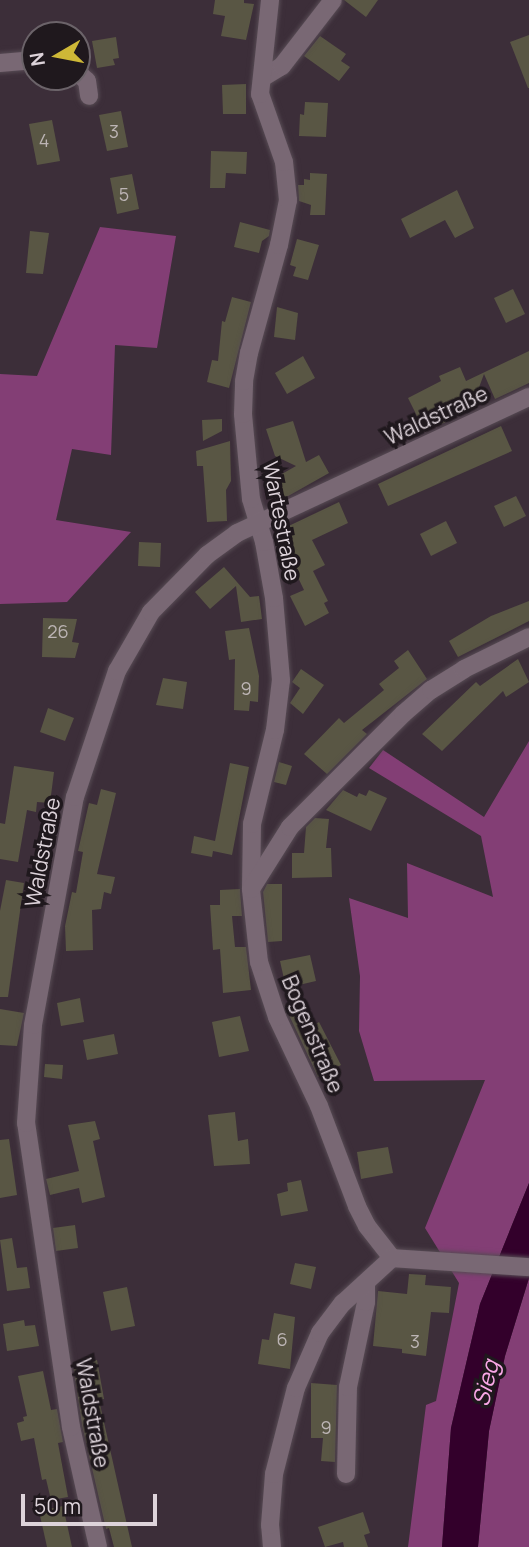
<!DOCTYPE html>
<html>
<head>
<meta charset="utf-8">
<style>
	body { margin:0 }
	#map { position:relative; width:529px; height:1547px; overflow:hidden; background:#3c2e39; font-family:Manrope,sans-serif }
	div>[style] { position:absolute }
	.green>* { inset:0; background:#833e75 }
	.water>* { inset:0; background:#33002b }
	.building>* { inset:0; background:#595644 }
	.roads { filter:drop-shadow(0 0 2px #574b54) drop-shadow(0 0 2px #574b54) }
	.minor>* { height:18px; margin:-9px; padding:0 9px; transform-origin:9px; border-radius:9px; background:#796874 }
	span { translate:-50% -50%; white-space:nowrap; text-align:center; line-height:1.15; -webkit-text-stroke:7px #1f181d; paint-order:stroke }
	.number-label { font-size:18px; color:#bcb4b4 }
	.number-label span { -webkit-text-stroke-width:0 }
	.street-label { font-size:21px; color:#ddd3da }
	.water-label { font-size:23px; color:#f9a7e6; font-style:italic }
	.north { position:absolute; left:21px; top:21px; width:70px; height:70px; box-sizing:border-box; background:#1f181d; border:2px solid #6b6369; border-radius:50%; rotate:260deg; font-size:19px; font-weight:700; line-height:28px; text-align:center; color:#ddd3da }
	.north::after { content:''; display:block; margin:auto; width:24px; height:32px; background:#ceb837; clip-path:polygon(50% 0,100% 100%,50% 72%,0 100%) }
	.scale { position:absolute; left:21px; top:1494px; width:136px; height:32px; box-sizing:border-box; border:4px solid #ddd3da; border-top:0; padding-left:9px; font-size:21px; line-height:24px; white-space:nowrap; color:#ddd3da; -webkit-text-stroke:5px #1f181d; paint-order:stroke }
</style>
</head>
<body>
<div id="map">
	<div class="green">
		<div style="clip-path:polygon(100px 227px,176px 236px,157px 348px,115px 345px,111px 455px,72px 449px,56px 520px,131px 532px,67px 602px,0 604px,0 374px,37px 376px)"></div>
		<div style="clip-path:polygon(529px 741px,529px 1183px,480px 1304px,451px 1428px,442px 1547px,408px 1547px,426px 1405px,436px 1401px,459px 1283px,425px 1228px,485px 1080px,374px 1081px,359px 1031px,360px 976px,349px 898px,408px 918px,407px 863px,493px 897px,481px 836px,369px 768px,383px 750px,484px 817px)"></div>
		<div style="clip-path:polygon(529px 1278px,529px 1547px,478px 1547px,489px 1431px,505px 1356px)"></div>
	</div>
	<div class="water">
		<div style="clip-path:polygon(529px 1183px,529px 1278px,505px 1356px,489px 1431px,478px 1547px,442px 1547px,451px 1428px,480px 1304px)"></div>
	</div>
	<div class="building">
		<div style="clip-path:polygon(215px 0,244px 0,244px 3px,254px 4px,246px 40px,221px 36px,225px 16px,213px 14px)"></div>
		<div style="clip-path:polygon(344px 0,378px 0,366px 17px)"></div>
		<div style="clip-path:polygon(529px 35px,529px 88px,528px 88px,510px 42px)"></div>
		<div style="clip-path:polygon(320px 36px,346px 54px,341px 61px,350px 67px,339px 81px,304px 56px)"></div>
		<div style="clip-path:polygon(116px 37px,119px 58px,113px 59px,115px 65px,97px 68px,92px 41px)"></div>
		<div style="clip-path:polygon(246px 84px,246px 114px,223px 114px,222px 85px)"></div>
		<div style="clip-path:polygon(305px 102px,328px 103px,326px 137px,299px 136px,300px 114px,304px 115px)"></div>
		<div style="clip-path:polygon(121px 111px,128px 147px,107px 151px,99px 115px)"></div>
		<div style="clip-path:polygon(52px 120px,60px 161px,37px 165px,29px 124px)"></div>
		<div style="clip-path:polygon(211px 151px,247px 152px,246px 174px,226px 173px,225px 188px,210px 188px)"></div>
		<div style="clip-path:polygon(310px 173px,327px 174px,325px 215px,310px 215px,311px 205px,299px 201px,298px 185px,304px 185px,304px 179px,310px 180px)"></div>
		<div style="clip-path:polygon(132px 174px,139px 209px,117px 214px,110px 178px)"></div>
		<div style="clip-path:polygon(457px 190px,474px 228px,455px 238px,445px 220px,410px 238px,401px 219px)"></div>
		<div style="clip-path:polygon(240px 222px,270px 230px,269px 236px,262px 241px,259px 253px,234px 247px)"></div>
		<div style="clip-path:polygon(30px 231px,49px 233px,43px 274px,26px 273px)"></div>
		<div style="clip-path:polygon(297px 239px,319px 245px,308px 280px,293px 276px,296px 267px,290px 265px)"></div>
		<div style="clip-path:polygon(513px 289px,525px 314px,506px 323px,494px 298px)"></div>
		<div style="clip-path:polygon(232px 297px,251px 302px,229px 388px,207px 382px,212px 360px,218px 361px,222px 321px,225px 322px)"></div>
		<div style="clip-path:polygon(277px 307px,298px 313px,295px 340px,274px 337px)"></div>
		<div style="clip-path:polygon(529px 351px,529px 383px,495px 399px,484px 374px,474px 401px,456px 410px,458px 413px,444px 419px,446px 422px,425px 432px,408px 398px,441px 381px,439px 376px,460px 367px,466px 381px)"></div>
		<div style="clip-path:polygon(303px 356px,315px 378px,287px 394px,275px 373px)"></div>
		<div style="clip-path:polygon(222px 419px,222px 431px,203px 441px,202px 420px)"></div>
		<div style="clip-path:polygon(293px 421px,306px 462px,319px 455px,329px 473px,283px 499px,273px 479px,296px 466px,275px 456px,266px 429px)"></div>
		<div style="clip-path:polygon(501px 426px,512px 451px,388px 506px,378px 484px)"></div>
		<div style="clip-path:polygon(230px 441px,231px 481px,226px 490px,227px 521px,207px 522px,203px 466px,197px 466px,196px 451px)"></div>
		<div style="clip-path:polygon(516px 496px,526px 516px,504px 527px,494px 506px)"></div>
		<div style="clip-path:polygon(339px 502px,348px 523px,312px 540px,325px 565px,313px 571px,328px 601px,324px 603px,329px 613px,305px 626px,290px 596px,304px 590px,276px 532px)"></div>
		<div style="clip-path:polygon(446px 521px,457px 543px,431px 556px,420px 534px)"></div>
		<div style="clip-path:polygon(139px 542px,161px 543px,160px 567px,138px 566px)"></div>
		<div style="clip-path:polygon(224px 567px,250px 597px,259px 596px,262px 619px,241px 622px,236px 586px,210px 609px,195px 592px)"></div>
		<div style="clip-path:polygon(529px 601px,529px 621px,458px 657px,449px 641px,491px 616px)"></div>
		<div style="clip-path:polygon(43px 618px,77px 619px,72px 642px,79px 643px,75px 658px,42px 657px)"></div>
		<div style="clip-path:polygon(249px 628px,259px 676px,258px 702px,250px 701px,249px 711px,234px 710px,235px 659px,229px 660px,225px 631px)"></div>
		<div style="clip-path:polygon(408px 650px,427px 679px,362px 730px,367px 734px,327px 774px,304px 754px,339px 718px,344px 723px,384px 690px,379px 684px,399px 668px,394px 661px)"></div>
		<div style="clip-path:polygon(518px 659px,529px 682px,506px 697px,503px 691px,442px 751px,422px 734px,476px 682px,480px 686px)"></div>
		<div style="clip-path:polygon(301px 669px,324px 685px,303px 714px,290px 703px,300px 688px,292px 682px)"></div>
		<div style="clip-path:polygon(163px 678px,187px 682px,183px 709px,156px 705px)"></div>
		<div style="clip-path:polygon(48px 708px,74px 718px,65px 741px,40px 732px)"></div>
		<div style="clip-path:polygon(279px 762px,292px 766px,286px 785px,274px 782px)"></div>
		<div style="clip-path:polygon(230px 763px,249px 767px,232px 855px,213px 851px,212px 857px,191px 853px,194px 836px,215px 841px)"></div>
		<div style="clip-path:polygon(14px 766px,54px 772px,50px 803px,37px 802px,36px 812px,27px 810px,18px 862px,0 859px,0 823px,5px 824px)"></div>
		<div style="clip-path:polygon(101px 789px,116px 793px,97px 874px,115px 877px,111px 894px,104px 892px,101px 909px,92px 910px,93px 950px,66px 951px,65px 926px,72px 892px,76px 893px,83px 852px,78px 851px,89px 803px,97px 805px)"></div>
		<div style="clip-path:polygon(343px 790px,357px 797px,359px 793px,366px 796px,369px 790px,387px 798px,371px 831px,326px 810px)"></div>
		<div style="clip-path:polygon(315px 818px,329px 819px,326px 848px,331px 848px,332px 877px,292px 878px,292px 853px,304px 853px,306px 827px)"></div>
		<div style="clip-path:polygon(6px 880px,24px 883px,8px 997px,0 997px,0 911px)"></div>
		<div style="clip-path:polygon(267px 884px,282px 884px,282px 941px,268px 942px,263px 892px)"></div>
		<div style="clip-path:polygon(240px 889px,242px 916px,232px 916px,235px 947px,246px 947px,251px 990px,223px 993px,220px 949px,213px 950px,210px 905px,220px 905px,220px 890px)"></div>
		<div style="clip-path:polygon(310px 955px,316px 981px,286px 988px,280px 961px)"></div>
		<div style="clip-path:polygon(80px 998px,84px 1022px,61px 1026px,57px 1003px)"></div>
		<div style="clip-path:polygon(302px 1004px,313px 1026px,319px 1022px,341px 1065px,318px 1077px,287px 1011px)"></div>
		<div style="clip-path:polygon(0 1009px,24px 1013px,17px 1046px,0 1045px)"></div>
		<div style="clip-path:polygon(240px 1016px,249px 1051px,219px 1057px,212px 1022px)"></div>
		<div style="clip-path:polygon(114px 1034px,118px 1054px,87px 1060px,83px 1040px)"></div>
		<div style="clip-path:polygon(45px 1064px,63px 1065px,62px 1079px,44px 1077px)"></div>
		<div style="clip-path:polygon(235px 1112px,238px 1141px,248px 1139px,250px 1164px,214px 1166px,208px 1115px)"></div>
		<div style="clip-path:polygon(95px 1121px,100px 1139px,93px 1141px,105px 1197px,82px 1203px,79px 1188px,50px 1195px,46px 1179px,79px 1171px,68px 1125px)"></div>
		<div style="clip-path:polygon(9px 1139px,17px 1195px,0 1198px,0 1140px)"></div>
		<div style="clip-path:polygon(388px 1147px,393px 1173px,361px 1179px,357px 1152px)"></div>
		<div style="clip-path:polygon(301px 1180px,308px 1211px,281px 1216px,277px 1194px,288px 1191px,287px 1183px)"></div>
		<div style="clip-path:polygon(75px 1225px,78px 1248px,56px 1251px,53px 1228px)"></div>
		<div style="clip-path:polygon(12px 1238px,17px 1268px,27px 1267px,30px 1288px,7px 1291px,0 1240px)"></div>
		<div style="clip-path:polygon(295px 1263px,316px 1267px,311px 1289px,290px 1284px)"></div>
		<div style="clip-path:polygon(409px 1274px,426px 1275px,425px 1285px,451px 1287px,449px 1313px,431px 1312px,426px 1356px,402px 1353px,402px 1349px,373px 1346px,378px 1291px,407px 1294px)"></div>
		<div style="clip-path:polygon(127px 1287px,135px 1326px,111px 1331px,103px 1292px)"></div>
		<div style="clip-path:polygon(274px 1313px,295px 1317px,290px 1369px,258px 1364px,262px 1339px,269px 1340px)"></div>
		<div style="clip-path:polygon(24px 1320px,25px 1326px,35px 1325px,39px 1346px,7px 1351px,3px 1324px)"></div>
		<div style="clip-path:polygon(97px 1360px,104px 1399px,99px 1400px,132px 1547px,114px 1547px,109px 1528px,106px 1529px,82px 1425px,73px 1365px)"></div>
		<div style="clip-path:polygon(43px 1371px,51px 1410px,57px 1409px,63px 1442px,58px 1443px,68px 1497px,51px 1500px,46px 1479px,42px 1480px,34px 1438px,21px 1441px,17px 1423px,24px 1421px,23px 1417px,27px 1416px,18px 1376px)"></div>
		<div style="clip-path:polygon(311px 1383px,337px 1385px,335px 1462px,321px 1461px,323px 1438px,311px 1438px)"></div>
		<div style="clip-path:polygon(63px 1506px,72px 1547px,47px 1547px,39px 1511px)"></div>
		<div style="clip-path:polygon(363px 1512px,370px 1533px,364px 1535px,368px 1547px,344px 1547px,343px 1542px,325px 1547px,318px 1527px)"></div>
	</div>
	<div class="roads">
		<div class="minor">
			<div style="left:0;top:63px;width:35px;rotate:-5deg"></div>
			<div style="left:77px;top:72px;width:13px;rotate:42deg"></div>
			<div style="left:87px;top:81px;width:15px;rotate:82deg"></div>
			<div style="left:262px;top:78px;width:23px;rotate:-31deg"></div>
			<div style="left:282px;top:66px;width:83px;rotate:-52.3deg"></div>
			<div style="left:251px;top:889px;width:65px;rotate:-89.1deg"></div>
			<div style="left:252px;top:824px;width:97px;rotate:-76.3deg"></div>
			<div style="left:275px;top:730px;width:50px;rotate:-83.2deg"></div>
			<div style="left:281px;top:680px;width:82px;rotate:-94.9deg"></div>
			<div style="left:274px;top:598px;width:57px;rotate:-100.1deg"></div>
			<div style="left:264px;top:542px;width:45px;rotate:-106.8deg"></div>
			<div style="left:251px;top:499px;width:85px;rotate:-95.4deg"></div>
			<div style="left:243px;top:414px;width:33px;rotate:-88deg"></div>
			<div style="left:244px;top:381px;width:28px;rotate:-80deg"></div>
			<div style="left:249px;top:353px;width:112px;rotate:-74.5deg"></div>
			<div style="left:279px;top:245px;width:46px;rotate:-78.7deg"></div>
			<div style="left:288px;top:200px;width:38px;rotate:-96deg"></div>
			<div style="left:284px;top:162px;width:72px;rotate:-109.4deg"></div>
			<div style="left:260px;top:94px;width:95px;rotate:-83.9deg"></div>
			<div style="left:392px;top:1258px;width:41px;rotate:-128deg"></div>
			<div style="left:367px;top:1226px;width:22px;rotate:-117deg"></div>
			<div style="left:357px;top:1206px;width:107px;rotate:-110.8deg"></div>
			<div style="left:319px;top:1106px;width:98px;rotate:-115.3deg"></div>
			<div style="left:277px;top:1017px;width:58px;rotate:-108.1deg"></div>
			<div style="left:259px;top:962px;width:73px;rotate:-96.3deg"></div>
			<div style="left:251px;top:889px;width:73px;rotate:-57.8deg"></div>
			<div style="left:290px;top:827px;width:160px;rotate:-45deg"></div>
			<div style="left:403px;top:714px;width:37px;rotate:-41deg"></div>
			<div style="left:431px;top:690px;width:39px;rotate:-32deg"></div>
			<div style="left:464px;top:669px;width:72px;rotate:-26.2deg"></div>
			<div style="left:392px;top:1258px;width:137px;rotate:3.8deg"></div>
			<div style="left:346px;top:1474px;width:87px;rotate:-88.7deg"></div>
			<div style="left:348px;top:1387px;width:87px;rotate:-78deg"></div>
			<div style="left:366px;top:1302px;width:17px;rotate:-90deg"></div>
			<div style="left:98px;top:1547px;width:123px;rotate:-102.7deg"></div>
			<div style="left:71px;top:1427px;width:307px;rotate:-98.4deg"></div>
			<div style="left:26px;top:1123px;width:98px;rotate:-85.9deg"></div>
			<div style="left:33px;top:1025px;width:232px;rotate:-79.6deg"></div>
			<div style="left:75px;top:797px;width:133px;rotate:-71.6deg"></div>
			<div style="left:117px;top:671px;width:68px;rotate:-60deg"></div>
			<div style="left:151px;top:612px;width:80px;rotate:-45.5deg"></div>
			<div style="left:207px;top:555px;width:37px;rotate:-36deg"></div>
			<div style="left:237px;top:533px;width:322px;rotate:-25deg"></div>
			<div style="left:272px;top:1547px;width:22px;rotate:-95deg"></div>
			<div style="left:270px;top:1525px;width:51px;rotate:-85.5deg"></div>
			<div style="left:274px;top:1474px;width:89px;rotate:-75.7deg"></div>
			<div style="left:296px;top:1388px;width:60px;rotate:-66.4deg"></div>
			<div style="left:320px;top:1333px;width:38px;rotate:-53deg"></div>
			<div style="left:343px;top:1303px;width:67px;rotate:-42.6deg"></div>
		</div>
	</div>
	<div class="number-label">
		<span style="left:114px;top:131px">3</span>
		<span style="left:44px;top:140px">4</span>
		<span style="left:124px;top:194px">5</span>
		<span style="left:58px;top:631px">26</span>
		<span style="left:246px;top:688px">9</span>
		<span style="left:282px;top:1339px">6</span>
		<span style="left:415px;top:1341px">3</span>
		<span style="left:326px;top:1427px">9</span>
	</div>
	<div class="street-label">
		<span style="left:436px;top:415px;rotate:-25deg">Waldstraße</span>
		<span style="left:282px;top:521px;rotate:79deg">Wartestraße</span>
		<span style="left:42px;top:852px;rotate:-79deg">Waldstraße</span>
		<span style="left:313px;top:1034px;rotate:67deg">Bogenstraße</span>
		<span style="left:93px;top:1413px;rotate:80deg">Waldstraße</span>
	</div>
	<div class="water-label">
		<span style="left:485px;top:1383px;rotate:-76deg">Sieg</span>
	</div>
	<div class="north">N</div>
	<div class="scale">50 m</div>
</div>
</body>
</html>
